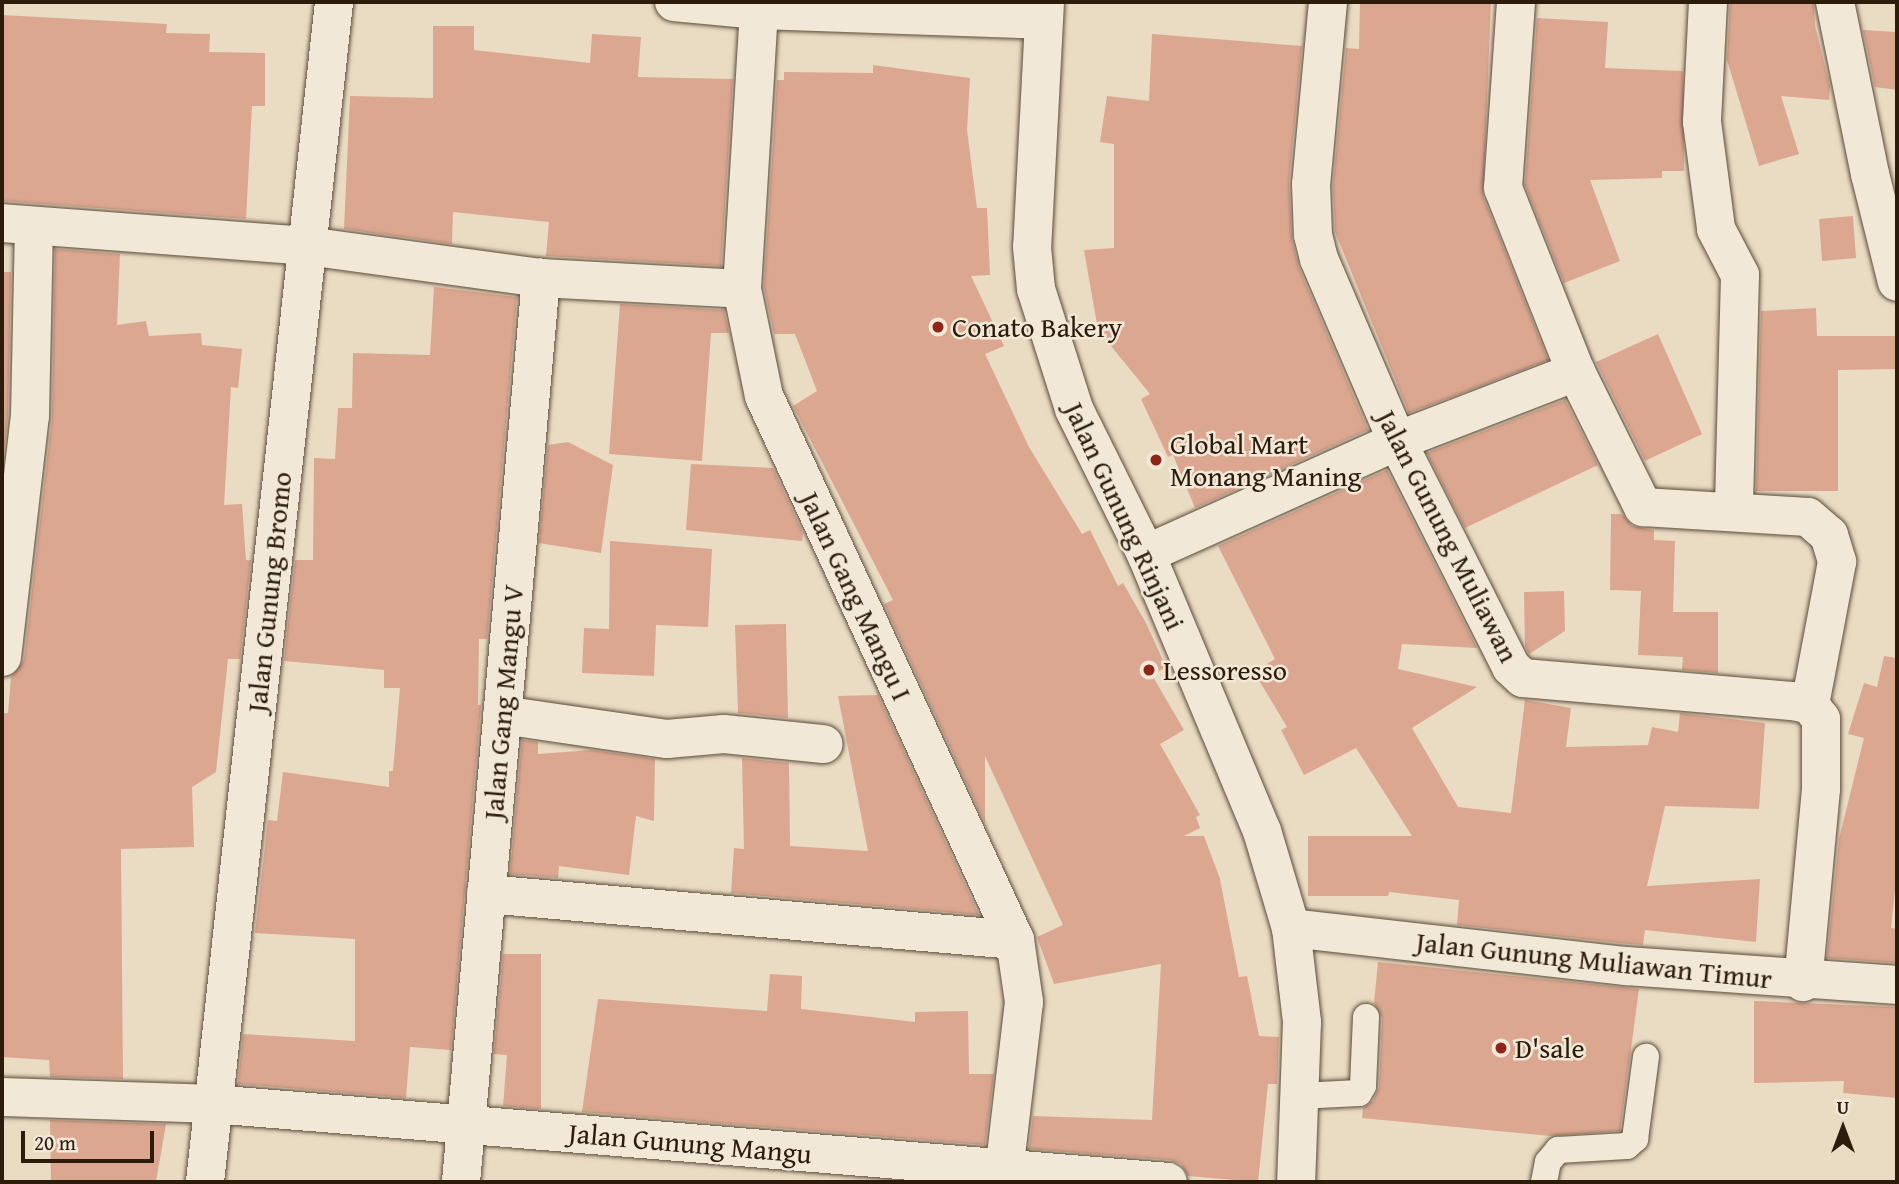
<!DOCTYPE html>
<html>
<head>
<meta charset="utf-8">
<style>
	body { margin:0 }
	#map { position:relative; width:1899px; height:1184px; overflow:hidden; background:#eadbc3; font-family:"Gentium Book Plus",serif }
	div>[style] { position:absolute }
	.building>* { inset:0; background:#dca791 }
	.roads { filter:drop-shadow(0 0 2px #5c4c39) drop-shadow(0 0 2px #5c4c39) }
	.lane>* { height:26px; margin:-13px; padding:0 13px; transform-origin:13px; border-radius:13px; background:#f1e8d8 }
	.street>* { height:38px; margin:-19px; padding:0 19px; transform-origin:19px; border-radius:19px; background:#f1e8d8 }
	.secondary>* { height:38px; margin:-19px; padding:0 19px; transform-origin:19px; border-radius:19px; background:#f1e8d8 }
	.dots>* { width:19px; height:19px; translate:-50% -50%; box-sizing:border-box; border:4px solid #f1e8d8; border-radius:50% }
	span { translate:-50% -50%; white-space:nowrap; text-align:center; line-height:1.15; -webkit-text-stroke:5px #f1e8d8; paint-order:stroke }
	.poi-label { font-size:28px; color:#2d1c0b }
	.left { translate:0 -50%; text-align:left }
	.street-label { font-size:28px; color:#2d1c0b }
	.frame { position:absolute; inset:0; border:4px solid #2d1c0b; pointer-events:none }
	.north { position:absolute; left:1808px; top:1093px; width:70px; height:70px; -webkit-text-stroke:5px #f1e8d8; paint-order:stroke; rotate:0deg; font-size:19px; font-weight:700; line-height:28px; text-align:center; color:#2d1c0b }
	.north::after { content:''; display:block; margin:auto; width:24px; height:32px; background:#2d1c0b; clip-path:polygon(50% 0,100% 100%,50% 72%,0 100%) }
	.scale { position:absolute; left:21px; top:1131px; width:133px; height:32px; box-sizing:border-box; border:4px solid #2d1c0b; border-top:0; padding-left:9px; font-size:21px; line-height:24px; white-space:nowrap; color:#2d1c0b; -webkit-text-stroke:5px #f1e8d8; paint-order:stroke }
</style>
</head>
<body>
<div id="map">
	<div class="building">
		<div style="clip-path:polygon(1360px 2px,1491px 2px,1483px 196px,1548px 360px,1409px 413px,1335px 232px,1333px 185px,1346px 48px,1359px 49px)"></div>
		<div style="clip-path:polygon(1730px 2px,1814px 2px,1815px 26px,1830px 86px,1829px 100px,1781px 96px,1799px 154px,1759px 166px,1727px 60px)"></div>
		<div style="clip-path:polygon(2px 15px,167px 24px,166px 33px,210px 34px,209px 52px,265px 53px,265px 106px,252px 106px,246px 219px,2px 201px)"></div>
		<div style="clip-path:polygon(1537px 18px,1608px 22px,1605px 68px,1683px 71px,1684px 171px,1662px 171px,1662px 178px,1590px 180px,1620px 261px,1564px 283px,1525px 185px)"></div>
		<div style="clip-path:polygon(433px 26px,474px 26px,474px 50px,590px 63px,592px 34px,641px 37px,638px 77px,733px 79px,721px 266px,546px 256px,549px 222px,453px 212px,452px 244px,344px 229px,350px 96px,433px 98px)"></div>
		<div style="clip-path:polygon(1863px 30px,1897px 32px,1897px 90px,1875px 87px)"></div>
		<div style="clip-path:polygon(1152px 34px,1302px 46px,1289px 182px,1292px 240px,1299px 268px,1368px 430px,1195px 508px,1173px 455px,1168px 457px,1141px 399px,1150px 394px,1098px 330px,1084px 250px,1114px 248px,1114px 144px,1100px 142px,1107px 96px,1149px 101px)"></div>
		<div style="clip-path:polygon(873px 65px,970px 78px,967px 130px,977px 208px,987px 208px,990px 275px,971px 276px,1004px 346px,985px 354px,1029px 447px,1082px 534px,1090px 530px,1118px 586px,1123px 583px,1146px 623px,1166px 667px,1152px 675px,1184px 730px,1160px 744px,1200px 815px,1196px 817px,1200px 828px,1184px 836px,1204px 836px,1220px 879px,1239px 977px,1247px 976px,1259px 1036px,1279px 1037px,1277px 1084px,1268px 1084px,1258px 1182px,1188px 1176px,1181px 1164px,1170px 1160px,1029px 1149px,1033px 1116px,1152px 1120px,1161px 964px,1054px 984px,1037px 937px,1063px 925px,985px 756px,985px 823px,884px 604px,893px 600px,793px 406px,817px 391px,795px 334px,774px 334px,764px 287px,777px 80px,784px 80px,784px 72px,873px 73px)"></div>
		<div style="clip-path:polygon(1853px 216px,1856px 258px,1822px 261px,1819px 219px)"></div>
		<div style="clip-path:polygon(55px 249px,120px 254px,117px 325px,146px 321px,149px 336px,201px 333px,202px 345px,242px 349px,238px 388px,231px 387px,224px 505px,242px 504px,246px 560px,251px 560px,240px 659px,228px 659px,216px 772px,192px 787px,194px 847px,121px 849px,123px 1079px,50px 1077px,49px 1060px,2px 1057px,2px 713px,8px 713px,11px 677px,24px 660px,52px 418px)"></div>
		<div style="clip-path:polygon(2px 272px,11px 272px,8px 415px,2px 470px)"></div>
		<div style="clip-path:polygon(434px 287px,517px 297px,487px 639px,479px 639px,478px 705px,481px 705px,451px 1050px,410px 1047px,406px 1098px,238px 1084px,243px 1034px,355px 1041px,355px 939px,255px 933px,268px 820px,277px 821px,283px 772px,389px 787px,389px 771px,393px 771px,400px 688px,384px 688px,384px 670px,284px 661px,295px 560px,313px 560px,314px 458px,335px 459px,338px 408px,352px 408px,353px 353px,430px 355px)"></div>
		<div style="clip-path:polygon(620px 304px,724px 310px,729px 333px,711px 333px,702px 461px,609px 454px)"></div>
		<div style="clip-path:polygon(1816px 308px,1817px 336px,1897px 336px,1897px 369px,1838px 370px,1838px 491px,1756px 491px,1761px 311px)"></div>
		<div style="clip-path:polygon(1658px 334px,1702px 434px,1645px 461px,1596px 362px)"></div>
		<div style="clip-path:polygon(1565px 400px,1598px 465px,1465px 528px,1427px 453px)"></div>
		<div style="clip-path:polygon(568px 442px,613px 465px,601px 553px,539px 543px,548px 445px)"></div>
		<div style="clip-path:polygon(691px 464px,773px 468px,803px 533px,802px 541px,686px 530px)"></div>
		<div style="clip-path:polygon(1387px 470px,1477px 648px,1402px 644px,1398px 669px,1477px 687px,1412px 728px,1458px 807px,1511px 813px,1525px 700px,1571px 708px,1566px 747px,1648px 745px,1652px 727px,1678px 732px,1680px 713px,1765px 723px,1759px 809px,1665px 806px,1647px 886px,1760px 879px,1756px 942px,1645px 930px,1643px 945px,1629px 944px,1457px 925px,1459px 900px,1389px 892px,1388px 896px,1308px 896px,1308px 836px,1412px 836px,1356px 748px,1304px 775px,1281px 730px,1287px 727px,1254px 672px,1275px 659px,1218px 546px)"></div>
		<div style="clip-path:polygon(1611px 514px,1622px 514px,1632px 526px,1654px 530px,1654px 540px,1675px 541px,1673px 612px,1718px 612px,1718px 673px,1682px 670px,1683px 657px,1638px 655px,1641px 591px,1610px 590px)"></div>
		<div style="clip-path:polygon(610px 541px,712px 549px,708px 627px,656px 625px,654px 676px,582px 673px,584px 628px,609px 629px)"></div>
		<div style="clip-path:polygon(1564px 591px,1565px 631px,1529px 654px,1525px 646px,1524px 592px)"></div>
		<div style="clip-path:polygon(786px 624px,788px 718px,738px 713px,735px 625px)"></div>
		<div style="clip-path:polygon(1884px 656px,1897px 658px,1897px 871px,1891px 928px,1897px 929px,1897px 963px,1827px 958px,1839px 839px,1864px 738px,1848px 734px,1864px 683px,1877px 687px)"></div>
		<div style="clip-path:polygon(878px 695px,979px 915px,731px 893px,734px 848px,744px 849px,742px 758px,789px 763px,790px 846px,868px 851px,838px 696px)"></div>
		<div style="clip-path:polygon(522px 740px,538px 742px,538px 754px,592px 750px,655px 759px,654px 821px,636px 816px,629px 875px,559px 866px,558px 878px,510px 874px)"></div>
		<div style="clip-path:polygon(503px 954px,541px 954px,541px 1109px,503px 1106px,507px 1055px,494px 1054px)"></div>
		<div style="clip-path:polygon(1378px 962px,1639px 989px,1620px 1131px,1550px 1136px,1362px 1118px,1363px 1108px,1373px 1101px,1379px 1087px,1382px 1018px,1374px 1003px)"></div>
		<div style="clip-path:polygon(770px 974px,802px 976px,801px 1009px,915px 1022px,915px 1012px,968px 1011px,969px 1074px,994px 1074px,985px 1145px,582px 1112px,598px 999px,767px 1011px)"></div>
		<div style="clip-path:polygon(1754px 1001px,1897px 1007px,1897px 1098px,1843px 1093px,1844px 1081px,1754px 1083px)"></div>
		<div style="clip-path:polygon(50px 1120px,166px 1124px,156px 1182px,51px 1182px)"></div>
	</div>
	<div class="roads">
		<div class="lane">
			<div style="left:1299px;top:1096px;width:60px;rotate:-2.9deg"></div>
			<div style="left:1359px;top:1093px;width:8px;rotate:-60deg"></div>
			<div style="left:1363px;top:1086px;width:69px;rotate:-87.5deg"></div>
			<div style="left:1544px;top:1182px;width:20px;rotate:-79deg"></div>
			<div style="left:1548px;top:1162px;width:16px;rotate:-50deg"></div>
			<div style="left:1558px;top:1150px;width:69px;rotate:-3.3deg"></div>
			<div style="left:1627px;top:1146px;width:11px;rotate:-41deg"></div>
			<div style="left:1635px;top:1139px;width:83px;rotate:-82.4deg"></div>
		</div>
		<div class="street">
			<div style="left:674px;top:2px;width:85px;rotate:5.4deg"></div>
			<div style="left:759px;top:10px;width:283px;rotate:2deg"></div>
			<div style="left:1328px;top:2px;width:183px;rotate:95.3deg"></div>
			<div style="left:1311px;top:184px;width:51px;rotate:87.8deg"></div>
			<div style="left:1313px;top:235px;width:25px;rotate:76deg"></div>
			<div style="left:1319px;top:259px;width:198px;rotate:66.8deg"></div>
			<div style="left:1397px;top:441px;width:253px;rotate:63.2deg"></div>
			<div style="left:1511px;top:667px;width:16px;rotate:43deg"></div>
			<div style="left:1523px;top:678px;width:272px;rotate:4.9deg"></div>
			<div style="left:1794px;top:701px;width:16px;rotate:14deg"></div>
			<div style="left:1810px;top:705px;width:18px;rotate:52deg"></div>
			<div style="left:1821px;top:719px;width:70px;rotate:90deg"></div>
			<div style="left:1821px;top:789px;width:194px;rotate:95.3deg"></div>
			<div style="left:1516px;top:2px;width:186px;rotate:94deg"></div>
			<div style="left:1503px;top:188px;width:198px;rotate:68.4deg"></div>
			<div style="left:1576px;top:372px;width:151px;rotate:63.6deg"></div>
			<div style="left:1643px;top:507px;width:165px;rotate:3.5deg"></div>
			<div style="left:1808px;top:517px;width:28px;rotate:41deg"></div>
			<div style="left:1829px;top:535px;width:28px;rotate:73deg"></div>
			<div style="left:1837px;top:562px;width:146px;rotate:100.7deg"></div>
			<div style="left:1708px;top:2px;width:120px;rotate:92.9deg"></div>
			<div style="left:1702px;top:122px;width:108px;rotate:82.5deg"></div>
			<div style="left:1716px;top:229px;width:52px;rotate:62.4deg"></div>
			<div style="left:1740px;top:275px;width:235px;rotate:91.5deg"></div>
			<div style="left:1835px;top:2px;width:176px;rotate:78.5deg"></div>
			<div style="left:1870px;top:174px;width:111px;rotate:76deg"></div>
			<div style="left:759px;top:10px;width:280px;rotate:93.5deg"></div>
			<div style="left:742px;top:289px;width:109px;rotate:78.4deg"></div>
			<div style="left:764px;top:396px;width:599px;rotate:65.23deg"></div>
			<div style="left:1015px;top:940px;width:63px;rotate:81.7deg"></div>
			<div style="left:1024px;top:1002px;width:181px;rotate:96.7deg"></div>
			<div style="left:2px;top:223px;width:306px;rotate:4.3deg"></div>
			<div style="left:307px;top:246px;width:236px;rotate:7.8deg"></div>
			<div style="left:541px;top:278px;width:201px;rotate:3.1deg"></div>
			<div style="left:1146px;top:554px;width:275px;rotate:-24.2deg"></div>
			<div style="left:1397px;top:441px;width:192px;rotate:-21.1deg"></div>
			<div style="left:2px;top:657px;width:243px;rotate:-83.4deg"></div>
			<div style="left:30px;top:416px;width:189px;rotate:-88.8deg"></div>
			<div style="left:502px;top:715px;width:167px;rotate:8.3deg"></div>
			<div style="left:667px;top:739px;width:57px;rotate:-5deg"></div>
			<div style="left:724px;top:734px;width:100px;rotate:5.8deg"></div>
			<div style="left:486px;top:894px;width:531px;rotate:4.97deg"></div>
			<div style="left:1291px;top:928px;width:338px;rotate:6.5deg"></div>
			<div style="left:1627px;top:966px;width:271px;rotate:4deg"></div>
			<div style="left:2px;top:1097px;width:210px;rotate:1.9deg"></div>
			<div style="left:212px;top:1104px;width:959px;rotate:4.66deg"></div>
			<div style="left:205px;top:1182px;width:1187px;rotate:-83.76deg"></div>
			<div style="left:461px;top:1182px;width:908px;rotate:-84.94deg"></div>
		</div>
		<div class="secondary">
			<div style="left:1045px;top:2px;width:245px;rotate:93deg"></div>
			<div style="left:1032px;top:247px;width:42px;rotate:84.6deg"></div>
			<div style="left:1036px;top:289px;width:126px;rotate:72.4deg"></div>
			<div style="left:1074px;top:409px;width:162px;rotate:63.6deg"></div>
			<div style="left:1146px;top:554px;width:300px;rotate:67.3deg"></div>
			<div style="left:1262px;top:831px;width:101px;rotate:73.4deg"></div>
			<div style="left:1291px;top:928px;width:95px;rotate:83.3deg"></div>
			<div style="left:1302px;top:1022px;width:160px;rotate:92.1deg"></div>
		</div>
	</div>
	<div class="dots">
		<div style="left:938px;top:327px;background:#8f2418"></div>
		<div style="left:1156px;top:460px;background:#8f2418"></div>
		<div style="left:1149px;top:670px;background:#8f2418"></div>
		<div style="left:1501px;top:1048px;background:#8f2418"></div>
	</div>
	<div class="poi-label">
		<span class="left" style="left:952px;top:327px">Conato Bakery</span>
		<span class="left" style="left:1170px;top:460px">Global Mart<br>Monang Maning</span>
		<span class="left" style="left:1163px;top:670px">Lessoresso</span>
		<span class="left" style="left:1515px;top:1048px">D'sale</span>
	</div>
	<div class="street-label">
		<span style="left:1125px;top:516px;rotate:65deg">Jalan Gunung Rinjani</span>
		<span style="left:1448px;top:536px;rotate:63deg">Jalan Gunung Muliawan</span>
		<span style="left:269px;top:592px;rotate:-84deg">Jalan Gunung Bromo</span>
		<span style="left:856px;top:596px;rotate:65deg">Jalan Gang Mangu I</span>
		<span style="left:503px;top:702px;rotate:-85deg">Jalan Gang Mangu V</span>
		<span style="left:1594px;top:960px;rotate:6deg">Jalan Gunung Muliawan Timur</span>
		<span style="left:690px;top:1143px;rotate:5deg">Jalan Gunung Mangu</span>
	</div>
	<div class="frame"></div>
	<div class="north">U</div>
	<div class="scale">20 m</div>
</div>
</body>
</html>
